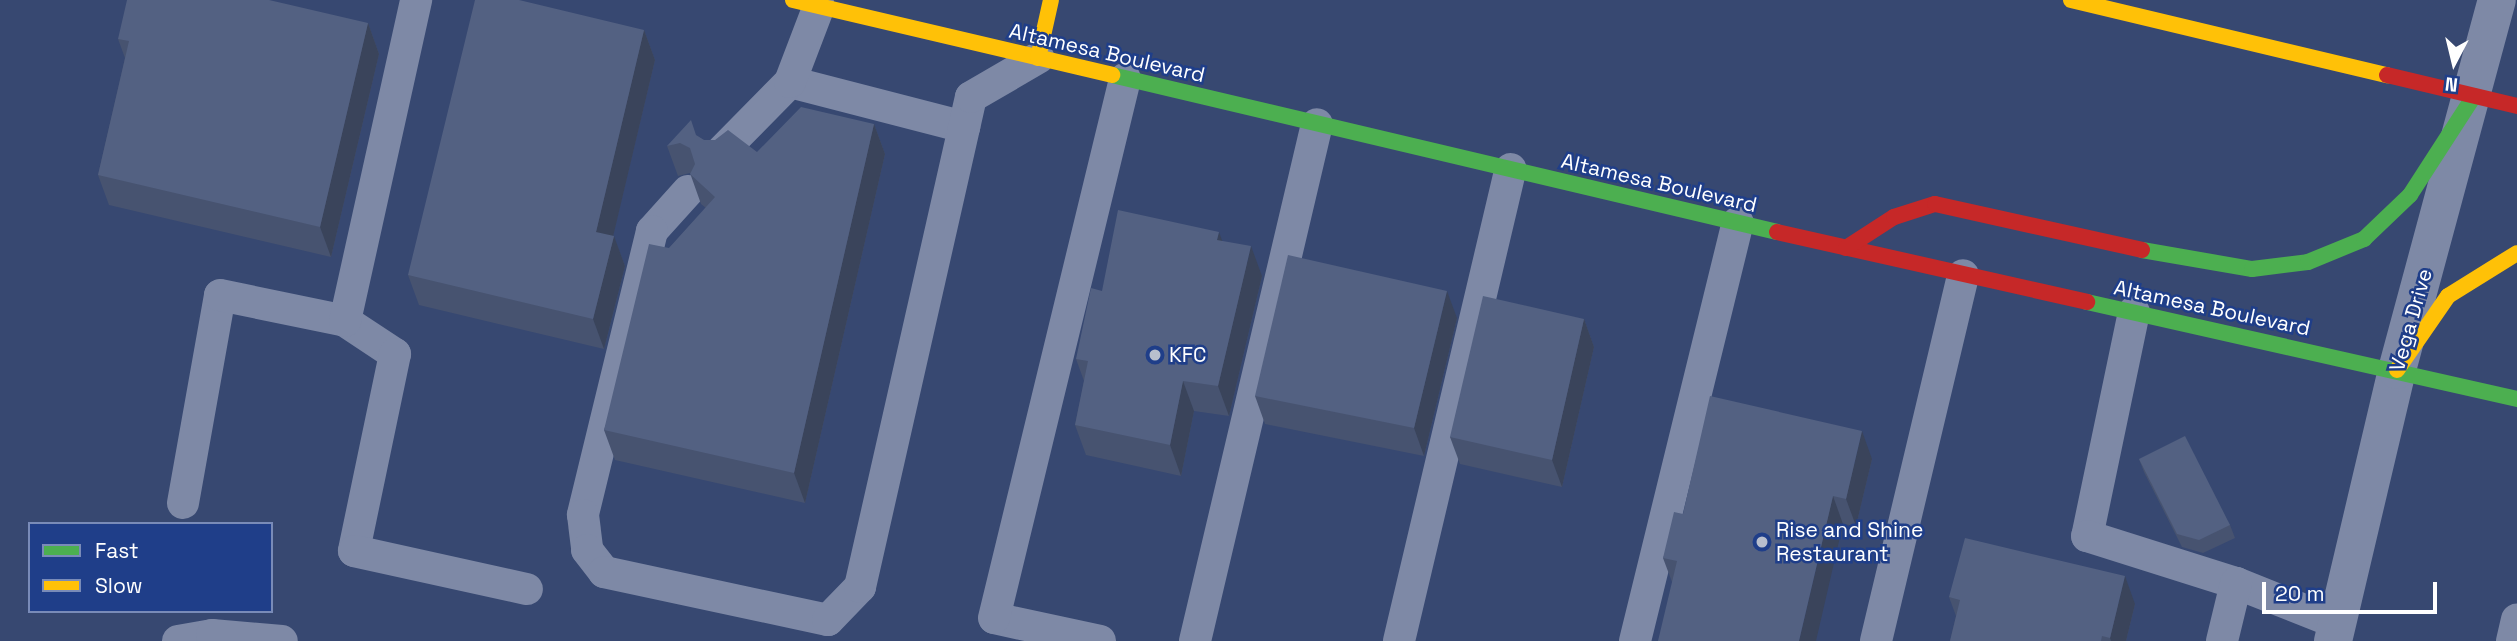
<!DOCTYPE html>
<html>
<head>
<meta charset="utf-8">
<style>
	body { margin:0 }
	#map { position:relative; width:2517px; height:641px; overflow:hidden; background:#374871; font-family:"Space Grotesk",sans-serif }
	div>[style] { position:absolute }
	.lane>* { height:32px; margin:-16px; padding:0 16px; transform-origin:16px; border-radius:16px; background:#7e89a6 }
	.street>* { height:38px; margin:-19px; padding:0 19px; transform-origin:19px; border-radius:19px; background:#7e89a6 }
	.fast>* { height:16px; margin:-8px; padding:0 8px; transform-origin:8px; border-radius:8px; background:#4caf50 }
	.slow>* { height:16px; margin:-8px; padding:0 8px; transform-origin:8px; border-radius:8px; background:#ffc107 }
	.jam>* { height:16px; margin:-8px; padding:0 8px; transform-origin:8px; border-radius:8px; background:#c62828 }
	.wall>* { inset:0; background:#475370 }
	.shaded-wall>* { inset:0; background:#3a445b }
	.building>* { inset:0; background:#536182 }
	.dots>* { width:19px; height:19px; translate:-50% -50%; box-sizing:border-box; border:4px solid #1f3e89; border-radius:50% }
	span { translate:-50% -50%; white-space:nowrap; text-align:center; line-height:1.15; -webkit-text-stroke:5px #1f3e89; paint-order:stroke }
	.street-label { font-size:21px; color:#fff }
	.poi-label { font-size:21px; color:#fff }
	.left { translate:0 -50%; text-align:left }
	.legend { position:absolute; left:28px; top:522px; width:245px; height:91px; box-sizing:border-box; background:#1f3e89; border:2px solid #798bb8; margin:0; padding:9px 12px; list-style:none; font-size:21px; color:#fff }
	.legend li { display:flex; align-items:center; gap:14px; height:35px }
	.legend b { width:35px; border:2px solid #798bb8 }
	.north { position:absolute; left:2419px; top:28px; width:70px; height:70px; -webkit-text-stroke:5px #1f3e89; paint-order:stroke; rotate:187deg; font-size:19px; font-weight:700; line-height:28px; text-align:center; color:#fff }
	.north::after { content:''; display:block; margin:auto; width:24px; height:32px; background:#fff; clip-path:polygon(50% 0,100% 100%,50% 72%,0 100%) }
	.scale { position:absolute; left:2262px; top:582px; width:175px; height:32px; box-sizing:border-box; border:4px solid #fff; border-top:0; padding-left:9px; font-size:21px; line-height:24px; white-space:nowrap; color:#fff; -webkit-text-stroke:5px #1f3e89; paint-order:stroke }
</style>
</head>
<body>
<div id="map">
	<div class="lane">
		<div style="left:790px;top:82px;width:180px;rotate:14.5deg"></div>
		<div style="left:720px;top:153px;width:100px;rotate:-45.4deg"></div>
		<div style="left:790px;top:82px;width:81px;rotate:-69.1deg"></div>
		<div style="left:688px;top:191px;width:54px;rotate:132deg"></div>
		<div style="left:652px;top:231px;width:292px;rotate:103.7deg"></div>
		<div style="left:583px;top:515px;width:35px;rotate:83deg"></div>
		<div style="left:587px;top:550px;width:28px;rotate:52deg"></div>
		<div style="left:604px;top:572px;width:229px;rotate:12.1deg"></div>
		<div style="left:828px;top:620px;width:46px;rotate:-45.9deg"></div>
		<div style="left:860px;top:587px;width:502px;rotate:-77.24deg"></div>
		<div style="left:971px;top:97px;width:78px;rotate:-30.2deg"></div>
		<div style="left:2134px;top:312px;width:229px;rotate:101.8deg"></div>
		<div style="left:2087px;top:536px;width:156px;rotate:17.5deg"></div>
		<div style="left:2236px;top:583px;width:109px;rotate:21.6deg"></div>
		<div style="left:345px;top:321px;width:60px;rotate:33.4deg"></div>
		<div style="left:395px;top:354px;width:201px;rotate:101.8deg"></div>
		<div style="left:354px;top:551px;width:177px;rotate:12.4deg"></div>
		<div style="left:183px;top:503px;width:211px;rotate:-79.9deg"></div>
		<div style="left:220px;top:295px;width:128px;rotate:11.7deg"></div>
		<div style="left:345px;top:321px;width:329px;rotate:-77.5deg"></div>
		<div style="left:178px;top:641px;width:35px;rotate:-10deg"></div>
		<div style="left:212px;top:635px;width:70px;rotate:4.9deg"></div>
		<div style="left:1100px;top:641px;width:108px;rotate:-167.8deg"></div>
		<div style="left:994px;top:618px;width:555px;rotate:-76.34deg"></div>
		<div style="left:1195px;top:641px;width:531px;rotate:-76.72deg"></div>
		<div style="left:1399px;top:641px;width:485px;rotate:-76.7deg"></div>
		<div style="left:1635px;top:641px;width:431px;rotate:-76.2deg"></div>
		<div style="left:1876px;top:641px;width:376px;rotate:-76.6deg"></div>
		<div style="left:2222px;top:641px;width:60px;rotate:-76.4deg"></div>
		<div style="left:2512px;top:641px;width:22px;rotate:-77deg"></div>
	</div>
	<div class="street">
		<div style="left:2333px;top:641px;width:278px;rotate:-76.7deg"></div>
		<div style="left:2397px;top:370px;width:383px;rotate:-74.9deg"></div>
	</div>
	<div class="fast">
		<div style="left:1112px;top:75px;width:683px;rotate:13.28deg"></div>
		<div style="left:2142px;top:250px;width:112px;rotate:9.8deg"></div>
		<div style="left:2252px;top:269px;width:56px;rotate:-7.1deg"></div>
		<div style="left:2308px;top:262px;width:61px;rotate:-22.3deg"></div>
		<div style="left:2364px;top:239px;width:64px;rotate:-43.7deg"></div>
		<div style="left:2410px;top:195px;width:118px;rotate:-57.1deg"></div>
		<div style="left:2087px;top:302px;width:441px;rotate:12.7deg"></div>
	</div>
	<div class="slow">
		<div style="left:793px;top:0;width:328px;rotate:13.2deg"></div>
		<div style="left:2071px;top:0;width:325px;rotate:13.4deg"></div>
		<div style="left:1038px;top:58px;width:59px;rotate:-77.4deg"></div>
		<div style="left:2397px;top:370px;width:90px;rotate:-55.4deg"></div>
		<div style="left:2448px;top:296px;width:81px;rotate:-31.9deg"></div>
	</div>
	<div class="jam">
		<div style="left:2387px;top:75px;width:134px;rotate:13.4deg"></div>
		<div style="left:1777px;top:232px;width:318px;rotate:12.7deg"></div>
		<div style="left:1846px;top:248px;width:57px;rotate:-32.9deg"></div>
		<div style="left:1894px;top:217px;width:43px;rotate:-17.6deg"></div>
		<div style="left:1935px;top:204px;width:212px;rotate:12.5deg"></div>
	</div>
	<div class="wall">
		<div style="clip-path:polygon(368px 23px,379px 54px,331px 257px,109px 205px,98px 175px,125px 58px,118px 39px)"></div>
		<div style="clip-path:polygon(644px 30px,655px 60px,613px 235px,625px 266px,604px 349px,419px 305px,408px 275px)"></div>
		<div style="clip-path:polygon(874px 124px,885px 154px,805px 503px,615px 460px,604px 430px,669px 248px,706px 208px,701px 204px,690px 173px,678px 176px,667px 146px,697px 136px,704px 140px,757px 152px)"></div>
		<div style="clip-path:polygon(1222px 241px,1262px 276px,1229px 416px,1194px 411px,1181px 476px,1086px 455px,1075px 425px,1084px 381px,1076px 359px,1102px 291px)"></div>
		<div style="clip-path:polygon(1457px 318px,1424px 456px,1265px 424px,1255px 396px)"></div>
		<div style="clip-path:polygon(1584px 319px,1594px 347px,1562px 487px,1460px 464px,1450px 437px)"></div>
		<div style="clip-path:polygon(1872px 459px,1856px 526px,1843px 524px,1672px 582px,1663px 558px,1683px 514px)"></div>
		<div style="clip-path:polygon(2139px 459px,2230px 525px,2235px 538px,2203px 553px,2182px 547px,2144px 472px)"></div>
		<div style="clip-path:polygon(1949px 597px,2135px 604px,2126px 641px,1950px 641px,1956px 616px)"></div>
	</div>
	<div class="shaded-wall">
		<div style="clip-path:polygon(368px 23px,379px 54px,331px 257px,320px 227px)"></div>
		<div style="clip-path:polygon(644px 30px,655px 60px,607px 262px,596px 232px)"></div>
		<div style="clip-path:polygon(874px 124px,885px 154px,805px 503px,794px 473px)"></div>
		<div style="clip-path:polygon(1219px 232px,1230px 262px,1217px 240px)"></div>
		<div style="clip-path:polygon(614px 236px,625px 266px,604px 349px,593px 319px)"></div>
		<div style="clip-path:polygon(1251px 246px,1262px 276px,1229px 416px,1218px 386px)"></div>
		<div style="clip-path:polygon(1447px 291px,1457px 318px,1424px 456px,1414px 428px)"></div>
		<div style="clip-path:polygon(1584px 319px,1594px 347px,1562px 487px,1552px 460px)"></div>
		<div style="clip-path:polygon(1183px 381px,1194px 411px,1181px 476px,1170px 445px)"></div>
		<div style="clip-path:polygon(1862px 431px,1872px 459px,1856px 526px,1846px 499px)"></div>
		<div style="clip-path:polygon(1833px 496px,1843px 524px,1816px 641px,1799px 641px)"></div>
		<div style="clip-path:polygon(2125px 576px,2135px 604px,2126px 641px,2111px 641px,2110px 638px)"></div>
	</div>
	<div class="building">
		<div style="clip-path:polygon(127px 0,269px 0,368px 23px,320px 227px,98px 175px,129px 41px,118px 39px)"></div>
		<div style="clip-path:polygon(475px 0,519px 0,644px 30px,596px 232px,614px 236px,593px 319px,408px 275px)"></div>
		<div style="clip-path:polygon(801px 107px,874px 124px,794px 473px,604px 430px,649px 244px,669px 248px,715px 197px,690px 174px,695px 164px,690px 148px,680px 143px,667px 146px,691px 120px,696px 135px,704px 140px,715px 140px,728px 130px,757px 152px)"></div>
		<div style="clip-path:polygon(1118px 210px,1219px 232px,1217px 240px,1251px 246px,1218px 386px,1183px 381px,1170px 445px,1075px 425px,1088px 361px,1076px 359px,1091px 288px,1102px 291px)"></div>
		<div style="clip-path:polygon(1288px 255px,1447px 291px,1414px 428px,1255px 396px)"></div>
		<div style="clip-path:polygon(1483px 296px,1584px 319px,1552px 460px,1450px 437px)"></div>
		<div style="clip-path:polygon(1710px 396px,1862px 431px,1846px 499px,1833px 496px,1799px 641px,1658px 641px,1677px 561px,1663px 558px,1674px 512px,1683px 514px)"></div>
		<div style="clip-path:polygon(2185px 436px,2230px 525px,2199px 540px,2177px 534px,2139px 459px)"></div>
		<div style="clip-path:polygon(1965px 538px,2125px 576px,2110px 638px,2102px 636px,2101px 641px,1950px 641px,1960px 600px,1949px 597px)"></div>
	</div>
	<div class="dots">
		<div style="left:1155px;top:355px;background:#b9bfcd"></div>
		<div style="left:1762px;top:542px;background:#b9bfcd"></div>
	</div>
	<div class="street-label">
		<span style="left:1107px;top:53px;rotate:13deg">Altamesa Boulevard</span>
		<span style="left:1659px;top:183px;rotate:13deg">Altamesa Boulevard</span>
		<span style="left:2212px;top:308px;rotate:12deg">Altamesa Boulevard</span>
		<span style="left:2411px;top:320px;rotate:-74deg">Vega Drive</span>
	</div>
	<div class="poi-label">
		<span class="left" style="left:1169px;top:355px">KFC</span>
		<span class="left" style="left:1776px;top:542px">Rise and Shine<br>Restaurant</span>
	</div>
	<ul class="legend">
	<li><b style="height:9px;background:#4caf50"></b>Fast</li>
	<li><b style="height:9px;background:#ffc107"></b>Slow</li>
	</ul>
	<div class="north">N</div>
	<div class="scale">20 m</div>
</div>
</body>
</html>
